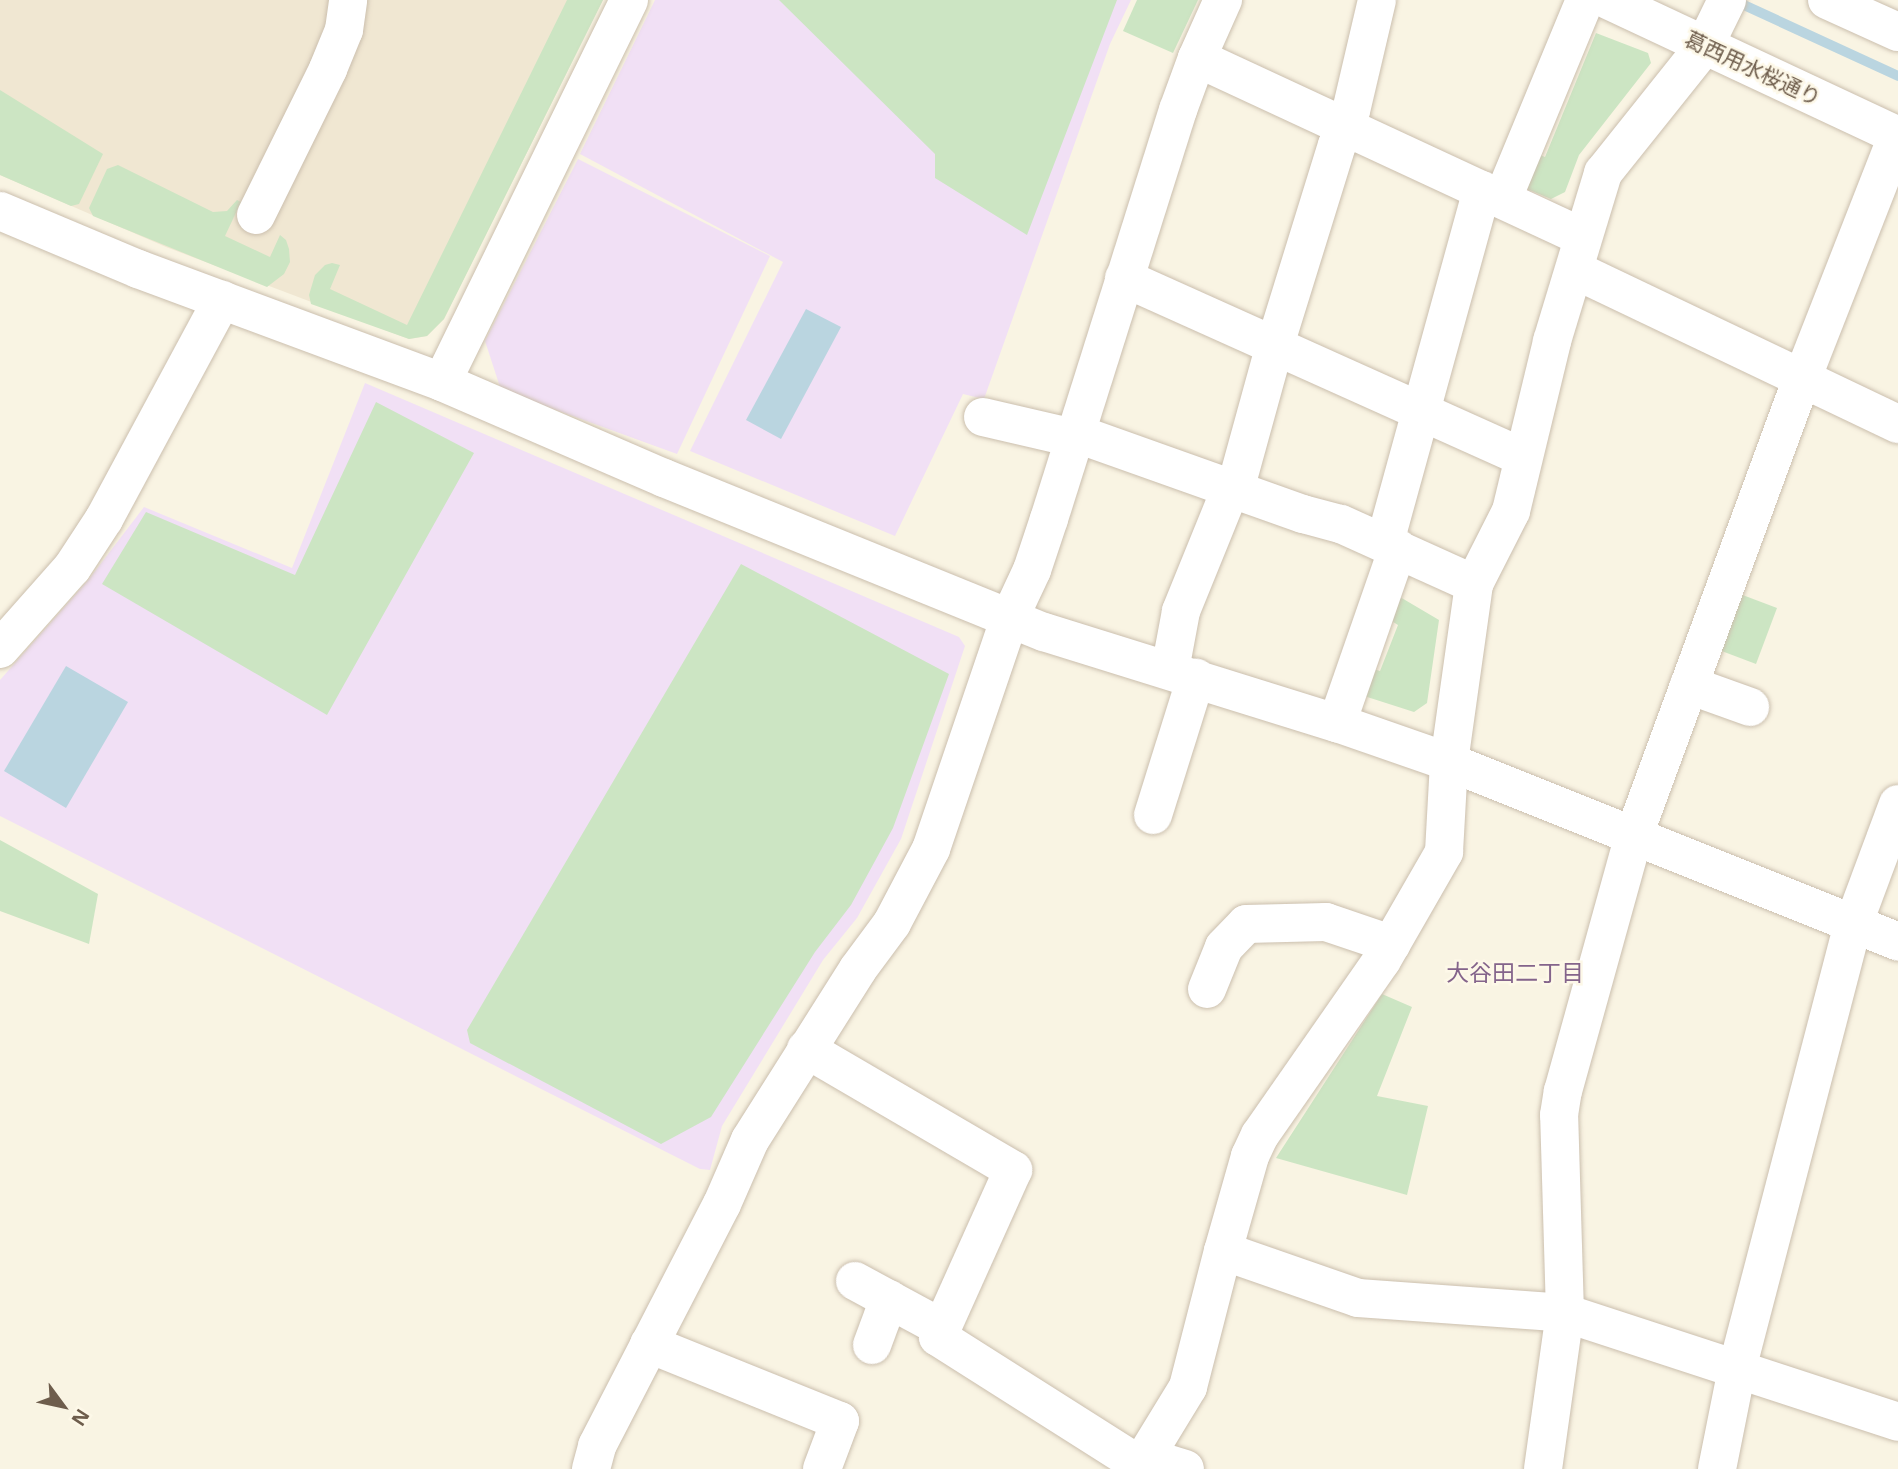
<!DOCTYPE html>
<html>
<head>
<meta charset="utf-8">
<style>
	body { margin:0 }
	#map { position:relative; width:1898px; height:1469px; overflow:hidden; background:#f9f4e3; font-family:"Open Sans","Noto Sans JP",sans-serif }
	div>[style] { position:absolute }
	.residential>* { inset:0; background:#f0e7d2 }
	.education>* { inset:0; background:#f1e0f5 }
	.green>* { inset:0; background:#cce5c3 }
	.water>* { inset:0; background:#bad5e0 }
	.stream>* { height:10px; margin:-5px; padding:0 5px; transform-origin:5px; border-radius:5px; background:#bad5e0 }
	.roads { filter:drop-shadow(0 0 2px #cbbfae) drop-shadow(0 0 2px #cbbfae) }
	.minor>* { height:38px; margin:-19px; padding:0 19px; transform-origin:19px; border-radius:19px; background:#fff }
	span { translate:-50% -50%; white-space:nowrap; text-align:center; line-height:1.15; -webkit-text-stroke:5px #fdf8e8; paint-order:stroke }
	.street-label { font-size:21px; color:#6e5d4c }
	.neighbourhood-label { font-size:23px; color:#84648b }
	.north { position:absolute; left:28px; top:1371px; width:70px; height:70px; -webkit-text-stroke:5px #fdf8e8; paint-order:stroke; rotate:123deg; font-size:19px; font-weight:700; line-height:28px; text-align:center; color:#6e5d4c }
	.north::after { content:''; display:block; margin:auto; width:24px; height:32px; background:#6e5d4c; clip-path:polygon(50% 0,100% 100%,50% 72%,0 100%) }
</style>
</head>
<body>
<div id="map">
	<div class="residential">
		<div style="clip-path:polygon(0 0,603px 0,444px 319px,427px 336px,409px 339px,166px 247px,0 175px)"></div>
	</div>
	<div class="education">
		<div style="clip-path:polygon(655px 0,1131px 0,1110px 44px,984px 399px,963px 394px,895px 536px,690px 451px,783px 262px,580px 154px)"></div>
		<div style="clip-path:polygon(578px 159px,770px 256px,677px 454px,501px 390px,485px 341px)"></div>
		<div style="clip-path:polygon(365px 383px,959px 637px,965px 646px,901px 839px,857px 918px,823px 960px,722px 1126px,710px 1170px,700px 1169px,0 816px,0 680px,89px 579px,144px 507px,292px 568px)"></div>
	</div>
	<div class="green">
		<div style="clip-path:polygon(567px 0,603px 0,444px 319px,427px 336px,409px 339px,311px 304px,309px 295px,315px 275px,325px 265px,332px 263px,340px 265px,330px 289px,407px 325px)"></div>
		<div style="clip-path:polygon(779px 0,1117px 0,1027px 235px,935px 178px,935px 154px)"></div>
		<div style="clip-path:polygon(1137px 0,1198px 0,1173px 53px,1123px 31px)"></div>
		<div style="clip-path:polygon(1596px 33px,1648px 53px,1651px 63px,1579px 155px,1565px 192px,1551px 199px,1527px 189px,1537px 154px,1545px 157px)"></div>
		<div style="clip-path:polygon(0 90px,103px 154px,79px 204px,71px 206px,0 175px)"></div>
		<div style="clip-path:polygon(118px 165px,213px 212px,227px 211px,237px 200px,241px 202px,225px 236px,270px 257px,280px 235px,286px 240px,289px 249px,290px 262px,284px 274px,267px 287px,93px 216px,89px 208px,107px 169px)"></div>
		<div style="clip-path:polygon(376px 402px,474px 453px,327px 715px,102px 584px,146px 512px,295px 575px)"></div>
		<div style="clip-path:polygon(741px 564px,949px 674px,893px 828px,851px 905px,815px 952px,711px 1117px,661px 1144px,470px 1043px,467px 1030px)"></div>
		<div style="clip-path:polygon(1740px 594px,1777px 608px,1756px 664px,1719px 650px)"></div>
		<div style="clip-path:polygon(1400px 597px,1439px 620px,1427px 703px,1414px 712px,1361px 695px,1370px 668px,1380px 671px,1398px 625px,1390px 620px)"></div>
		<div style="clip-path:polygon(0 840px,98px 894px,89px 944px,0 911px)"></div>
		<div style="clip-path:polygon(1382px 994px,1412px 1007px,1377px 1096px,1428px 1106px,1407px 1195px,1276px 1158px)"></div>
	</div>
	<div class="water">
		<div style="clip-path:polygon(806px 309px,841px 327px,781px 439px,746px 420px)"></div>
		<div style="clip-path:polygon(66px 666px,128px 702px,66px 808px,4px 771px)"></div>
	</div>
	<div class="stream">
		<div style="left:1733px;top:0;width:182px;rotate:24.7deg"></div>
	</div>
	<div class="roads">
		<div class="minor">
			<div style="left:1608px;top:0;width:320px;rotate:25.1deg"></div>
			<div style="left:1827px;top:0;width:78px;rotate:24.3deg"></div>
			<div style="left:1197px;top:58px;width:425px;rotate:24.9deg"></div>
			<div style="left:1503px;top:198px;width:214px;rotate:-67.5deg"></div>
			<div style="left:0;top:211px;width:150px;rotate:22.8deg"></div>
			<div style="left:138px;top:269px;width:324px;rotate:20.4deg"></div>
			<div style="left:442px;top:382px;width:242px;rotate:23.4deg"></div>
			<div style="left:664px;top:478px;width:410px;rotate:22.1deg"></div>
			<div style="left:1044px;top:632px;width:307px;rotate:17.3deg"></div>
			<div style="left:1337px;top:723px;width:119px;rotate:19.2deg"></div>
			<div style="left:1449px;top:762px;width:484px;rotate:21.8deg"></div>
			<div style="left:256px;top:215px;width:163px;rotate:-63.7deg"></div>
			<div style="left:328px;top:69px;width:42px;rotate:-67.7deg"></div>
			<div style="left:344px;top:30px;width:30px;rotate:-82deg"></div>
			<div style="left:1575px;top:270px;width:358px;rotate:25.5deg"></div>
			<div style="left:1124px;top:278px;width:436px;rotate:24.2deg"></div>
			<div style="left:442px;top:382px;width:425px;rotate:-63.9deg"></div>
			<div style="left:983px;top:417px;width:92px;rotate:13.1deg"></div>
			<div style="left:1075px;top:433px;width:242px;rotate:19.6deg"></div>
			<div style="left:1303px;top:514px;width:39px;rotate:15deg"></div>
			<div style="left:1341px;top:524px;width:146px;rotate:24.3deg"></div>
			<div style="left:1235px;top:490px;width:150px;rotate:-74.6deg"></div>
			<div style="left:1275px;top:345px;width:209px;rotate:-72.8deg"></div>
			<div style="left:1337px;top:145px;width:37px;rotate:-68deg"></div>
			<div style="left:1351px;top:111px;width:114px;rotate:-76.8deg"></div>
			<div style="left:1385px;top:542px;width:365px;rotate:-74.6deg"></div>
			<div style="left:0;top:649px;width:108px;rotate:-48.4deg"></div>
			<div style="left:72px;top:568px;width:59px;rotate:-56.9deg"></div>
			<div style="left:104px;top:519px;width:249px;rotate:-61.7deg"></div>
			<div style="left:1170px;top:670px;width:60px;rotate:-79.4deg"></div>
			<div style="left:1181px;top:611px;width:133px;rotate:-67.9deg"></div>
			<div style="left:1689px;top:685px;width:65px;rotate:19.8deg"></div>
			<div style="left:1337px;top:723px;width:185px;rotate:-70.8deg"></div>
			<div style="left:1153px;top:815px;width:144px;rotate:-72.6deg"></div>
			<div style="left:1207px;top:989px;width:45px;rotate:-68deg"></div>
			<div style="left:1224px;top:947px;width:32px;rotate:-46deg"></div>
			<div style="left:1246px;top:924px;width:80px;rotate:-1.4deg"></div>
			<div style="left:1326px;top:922px;width:69px;rotate:18.7deg"></div>
			<div style="left:806px;top:1049px;width:240px;rotate:30.3deg"></div>
			<div style="left:1013px;top:1170px;width:183px;rotate:114.2deg"></div>
			<div style="left:938px;top:1337px;width:239px;rotate:32.4deg"></div>
			<div style="left:1223px;top:1251px;width:143px;rotate:19.2deg"></div>
			<div style="left:1358px;top:1298px;width:208px;rotate:4.1deg"></div>
			<div style="left:1565px;top:1313px;width:350px;rotate:18.1deg"></div>
			<div style="left:855px;top:1281px;width:99px;rotate:28.4deg"></div>
			<div style="left:649px;top:1344px;width:206px;rotate:22deg"></div>
			<div style="left:840px;top:1421px;width:51px;rotate:110.6deg"></div>
			<div style="left:872px;top:1345px;width:49px;rotate:-69.7deg"></div>
			<div style="left:1148px;top:1454px;width:16px;rotate:30deg"></div>
			<div style="left:1162px;top:1462px;width:24px;rotate:17deg"></div>
			<div style="left:591px;top:1469px;width:24px;rotate:-75deg"></div>
			<div style="left:597px;top:1446px;width:272px;rotate:-62.7deg"></div>
			<div style="left:722px;top:1204px;width:70px;rotate:-66.4deg"></div>
			<div style="left:750px;top:1140px;width:202px;rotate:-57.7deg"></div>
			<div style="left:858px;top:969px;width:57px;rotate:-53.5deg"></div>
			<div style="left:892px;top:923px;width:84px;rotate:-62.2deg"></div>
			<div style="left:931px;top:849px;width:245px;rotate:-71.2deg"></div>
			<div style="left:1010px;top:617px;width:52px;rotate:-64.9deg"></div>
			<div style="left:1032px;top:570px;width:54px;rotate:-71.6deg"></div>
			<div style="left:1049px;top:519px;width:429px;rotate:-72.5deg"></div>
			<div style="left:1178px;top:110px;width:55px;rotate:-69.9deg"></div>
			<div style="left:1197px;top:58px;width:64px;rotate:-65.9deg"></div>
			<div style="left:1138px;top:1469px;width:96px;rotate:-58.6deg"></div>
			<div style="left:1188px;top:1387px;width:140px;rotate:-75.6deg"></div>
			<div style="left:1223px;top:1251px;width:99px;rotate:-74.1deg"></div>
			<div style="left:1250px;top:1156px;width:23px;rotate:-65deg"></div>
			<div style="left:1260px;top:1135px;width:213px;rotate:-55.1deg"></div>
			<div style="left:1382px;top:960px;width:125px;rotate:-60.1deg"></div>
			<div style="left:1444px;top:852px;width:90px;rotate:-86.8deg"></div>
			<div style="left:1449px;top:762px;width:180px;rotate:-82deg"></div>
			<div style="left:1474px;top:584px;width:82px;rotate:-63.1deg"></div>
			<div style="left:1511px;top:511px;width:175px;rotate:-76.4deg"></div>
			<div style="left:1552px;top:341px;width:176px;rotate:-73.1deg"></div>
			<div style="left:1603px;top:173px;width:164px;rotate:-51.4deg"></div>
			<div style="left:1705px;top:45px;width:50px;rotate:-63.9deg"></div>
			<div style="left:1543px;top:1469px;width:158px;rotate:-82deg"></div>
			<div style="left:1565px;top:1313px;width:198px;rotate:-91.7deg"></div>
			<div style="left:1559px;top:1115px;width:24px;rotate:-81deg"></div>
			<div style="left:1563px;top:1091px;width:266px;rotate:-74.5deg"></div>
			<div style="left:1634px;top:835px;width:486px;rotate:-69.8deg"></div>
			<div style="left:1802px;top:379px;width:261px;rotate:-68.6deg"></div>
			<div style="left:1717px;top:1469px;width:102px;rotate:-78.7deg"></div>
			<div style="left:1737px;top:1369px;width:459px;rotate:-75.4deg"></div>
			<div style="left:1853px;top:925px;width:129px;rotate:-69.6deg"></div>
		</div>
	</div>
	<div class="street-label">
		<span style="left:1753px;top:68px;rotate:25deg">葛西用水桜通り</span>
	</div>
	<div class="neighbourhood-label">
		<span style="left:1515px;top:972px">大谷田二丁目</span>
	</div>
	<div class="north">N</div>
</div>
</body>
</html>
